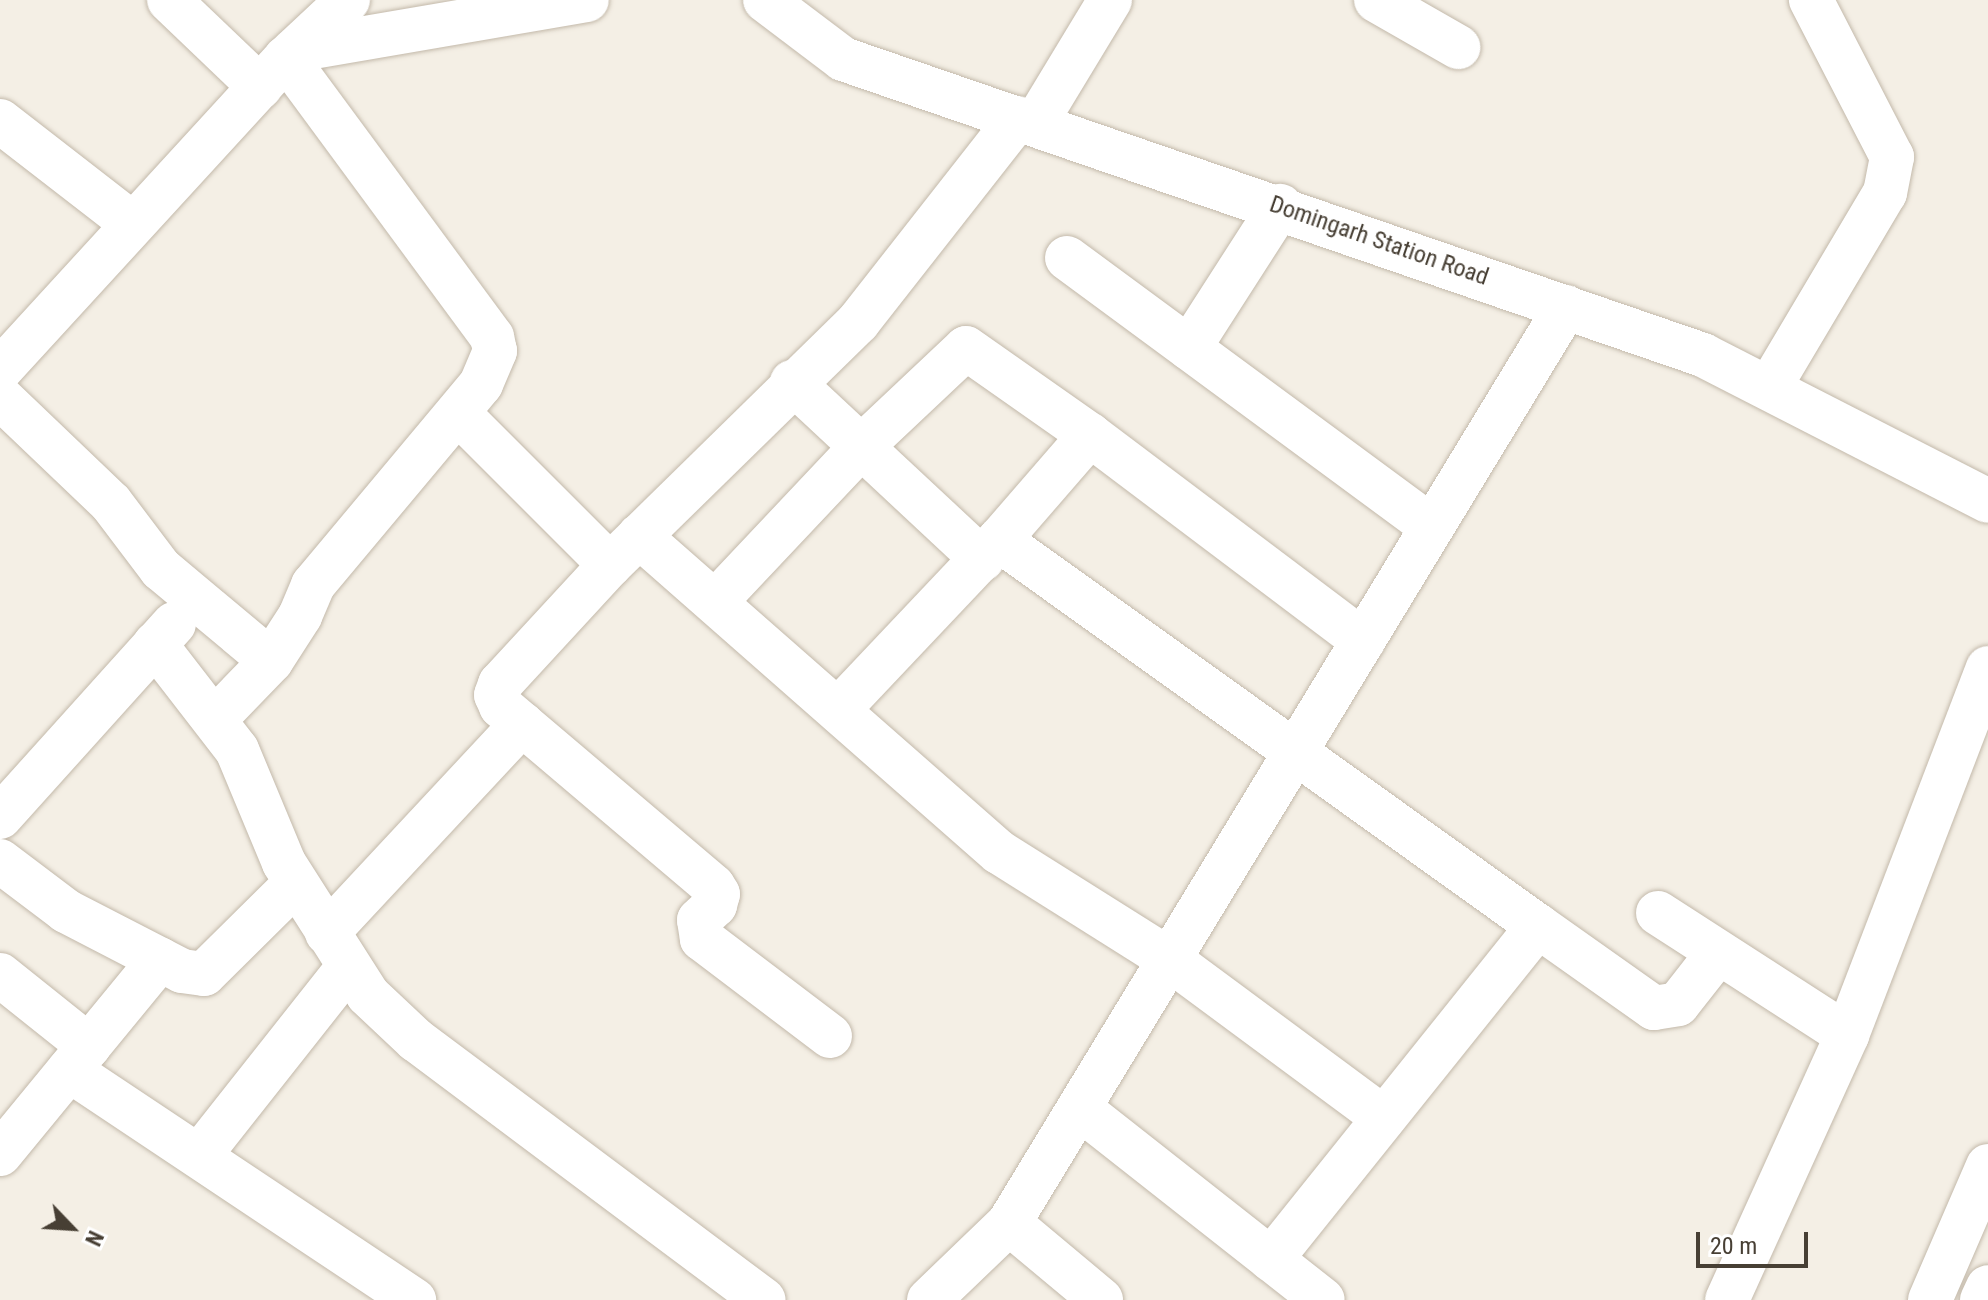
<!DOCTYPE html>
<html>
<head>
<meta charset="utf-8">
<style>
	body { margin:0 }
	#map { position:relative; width:1988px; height:1300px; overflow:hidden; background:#f4efe5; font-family:"Roboto Condensed",sans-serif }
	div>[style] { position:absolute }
	.roads { filter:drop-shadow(0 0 2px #c3b9aa) drop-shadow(0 0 2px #c3b9aa) }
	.minor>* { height:44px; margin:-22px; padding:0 22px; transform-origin:22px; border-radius:22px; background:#fff }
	span { translate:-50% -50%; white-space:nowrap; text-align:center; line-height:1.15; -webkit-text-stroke:8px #fff; paint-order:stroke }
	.street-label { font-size:24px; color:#473f34 }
	.north { position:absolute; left:32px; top:1188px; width:80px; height:80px; -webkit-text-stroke:6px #fff; paint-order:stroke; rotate:115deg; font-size:22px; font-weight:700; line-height:32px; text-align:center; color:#473f34 }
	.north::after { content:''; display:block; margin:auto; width:28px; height:36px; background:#473f34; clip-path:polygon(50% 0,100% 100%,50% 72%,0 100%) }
	.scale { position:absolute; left:1696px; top:1232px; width:112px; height:36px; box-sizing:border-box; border:4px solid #473f34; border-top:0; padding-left:10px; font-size:24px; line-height:28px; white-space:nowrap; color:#473f34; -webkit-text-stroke:6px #fff; paint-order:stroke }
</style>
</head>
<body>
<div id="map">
	<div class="roads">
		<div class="minor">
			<div style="left:169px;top:0;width:126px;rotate:43.7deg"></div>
			<div style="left:765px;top:0;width:98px;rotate:37.1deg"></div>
			<div style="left:843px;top:59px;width:910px;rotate:18.99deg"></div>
			<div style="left:1703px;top:355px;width:320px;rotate:27.1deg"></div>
			<div style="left:1376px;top:0;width:95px;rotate:29.8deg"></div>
			<div style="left:295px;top:50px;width:296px;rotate:-9.7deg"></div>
			<div style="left:0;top:121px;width:168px;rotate:37.8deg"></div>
			<div style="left:1035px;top:124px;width:145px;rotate:-58.8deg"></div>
			<div style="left:1067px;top:258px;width:453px;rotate:36.4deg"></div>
			<div style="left:1189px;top:348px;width:169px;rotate:-57.3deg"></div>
			<div style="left:0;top:370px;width:423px;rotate:-47.5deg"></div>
			<div style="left:286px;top:58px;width:85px;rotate:-43.1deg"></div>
			<div style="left:792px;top:382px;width:260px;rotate:43deg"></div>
			<div style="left:1769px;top:388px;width:227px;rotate:-59.3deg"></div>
			<div style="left:1885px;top:193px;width:37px;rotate:-79deg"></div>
			<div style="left:1892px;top:157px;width:177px;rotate:-117.3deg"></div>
			<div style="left:0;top:397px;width:153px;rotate:43.7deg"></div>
			<div style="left:111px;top:503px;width:83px;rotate:52.9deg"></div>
			<div style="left:161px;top:569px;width:143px;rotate:39.9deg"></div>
			<div style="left:458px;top:413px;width:215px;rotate:45deg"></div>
			<div style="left:639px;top:536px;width:479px;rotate:41.3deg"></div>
			<div style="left:999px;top:852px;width:201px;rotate:32.2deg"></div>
			<div style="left:1169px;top:959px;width:267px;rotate:36.5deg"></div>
			<div style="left:999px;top:540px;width:139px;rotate:-49.1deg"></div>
			<div style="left:715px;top:602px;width:213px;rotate:-46.7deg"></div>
			<div style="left:861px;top:447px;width:144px;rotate:-43.3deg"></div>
			<div style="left:966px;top:348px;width:151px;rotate:35.1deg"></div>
			<div style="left:1090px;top:435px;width:342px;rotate:37deg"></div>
			<div style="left:155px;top:644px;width:134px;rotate:52.3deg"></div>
			<div style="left:237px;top:750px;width:122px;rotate:67.4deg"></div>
			<div style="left:284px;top:863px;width:156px;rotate:57.5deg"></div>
			<div style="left:368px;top:995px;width:66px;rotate:43.2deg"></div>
			<div style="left:416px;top:1040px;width:434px;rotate:36.8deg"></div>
			<div style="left:839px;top:709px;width:233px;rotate:-46.6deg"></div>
			<div style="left:999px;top:540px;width:663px;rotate:35.61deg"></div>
			<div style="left:1538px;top:926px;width:427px;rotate:128.7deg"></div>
			<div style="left:215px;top:719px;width:81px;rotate:-46deg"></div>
			<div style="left:271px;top:661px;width:54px;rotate:-57.2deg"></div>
			<div style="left:300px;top:616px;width:34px;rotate:-67deg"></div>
			<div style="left:313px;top:585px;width:262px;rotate:-50.1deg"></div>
			<div style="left:481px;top:384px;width:36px;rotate:-67deg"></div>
			<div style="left:495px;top:351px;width:14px;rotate:-102deg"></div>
			<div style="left:492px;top:337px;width:347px;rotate:-126.4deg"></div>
			<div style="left:0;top:817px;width:260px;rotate:-48deg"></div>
			<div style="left:0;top:861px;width:83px;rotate:37.1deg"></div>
			<div style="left:66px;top:911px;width:131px;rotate:27.3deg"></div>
			<div style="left:182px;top:971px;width:22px;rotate:8deg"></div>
			<div style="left:204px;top:974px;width:129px;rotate:-44.7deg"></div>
			<div style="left:1658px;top:913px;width:225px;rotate:32.8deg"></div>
			<div style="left:1538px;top:926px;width:142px;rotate:35.3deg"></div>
			<div style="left:1654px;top:1008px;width:24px;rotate:-9deg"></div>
			<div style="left:1678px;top:1004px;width:65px;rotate:-51.9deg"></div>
			<div style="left:327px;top:933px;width:286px;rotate:-47deg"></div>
			<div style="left:0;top:975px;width:114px;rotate:38.6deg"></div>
			<div style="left:830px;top:1036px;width:161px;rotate:-142.8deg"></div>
			<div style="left:702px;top:939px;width:19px;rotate:-99deg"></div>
			<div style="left:699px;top:920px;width:22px;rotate:-43deg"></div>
			<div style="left:715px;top:905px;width:11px;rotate:-75deg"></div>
			<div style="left:718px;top:894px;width:9px;rotate:-122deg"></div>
			<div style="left:713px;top:886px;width:278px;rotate:-139.7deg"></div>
			<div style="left:501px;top:706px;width:12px;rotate:-114deg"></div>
			<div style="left:496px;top:695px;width:12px;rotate:-70deg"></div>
			<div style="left:500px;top:684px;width:162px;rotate:-47.3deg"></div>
			<div style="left:610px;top:565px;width:347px;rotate:-44.4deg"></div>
			<div style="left:858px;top:322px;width:259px;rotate:-51.9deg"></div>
			<div style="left:69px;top:1070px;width:415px;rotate:33.7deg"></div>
			<div style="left:1079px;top:1108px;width:310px;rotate:38.2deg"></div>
			<div style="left:0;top:1154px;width:252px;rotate:-50.6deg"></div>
			<div style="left:199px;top:1156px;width:241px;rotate:-51.7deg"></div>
			<div style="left:1009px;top:1223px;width:120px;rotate:39.9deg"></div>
			<div style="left:929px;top:1300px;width:111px;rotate:-43.9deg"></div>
			<div style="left:1009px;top:1223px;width:1072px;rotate:-58.7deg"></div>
			<div style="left:1727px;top:1300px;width:291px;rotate:-65.6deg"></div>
			<div style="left:1847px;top:1035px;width:393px;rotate:-69deg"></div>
			<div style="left:1930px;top:1300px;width:146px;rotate:-66.6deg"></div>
			<div style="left:1982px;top:1300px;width:14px;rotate:-65deg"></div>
		</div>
	</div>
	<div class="street-label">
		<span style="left:1379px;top:241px;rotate:19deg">Domingarh Station Road</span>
	</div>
	<div class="north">N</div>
	<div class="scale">20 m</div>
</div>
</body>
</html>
